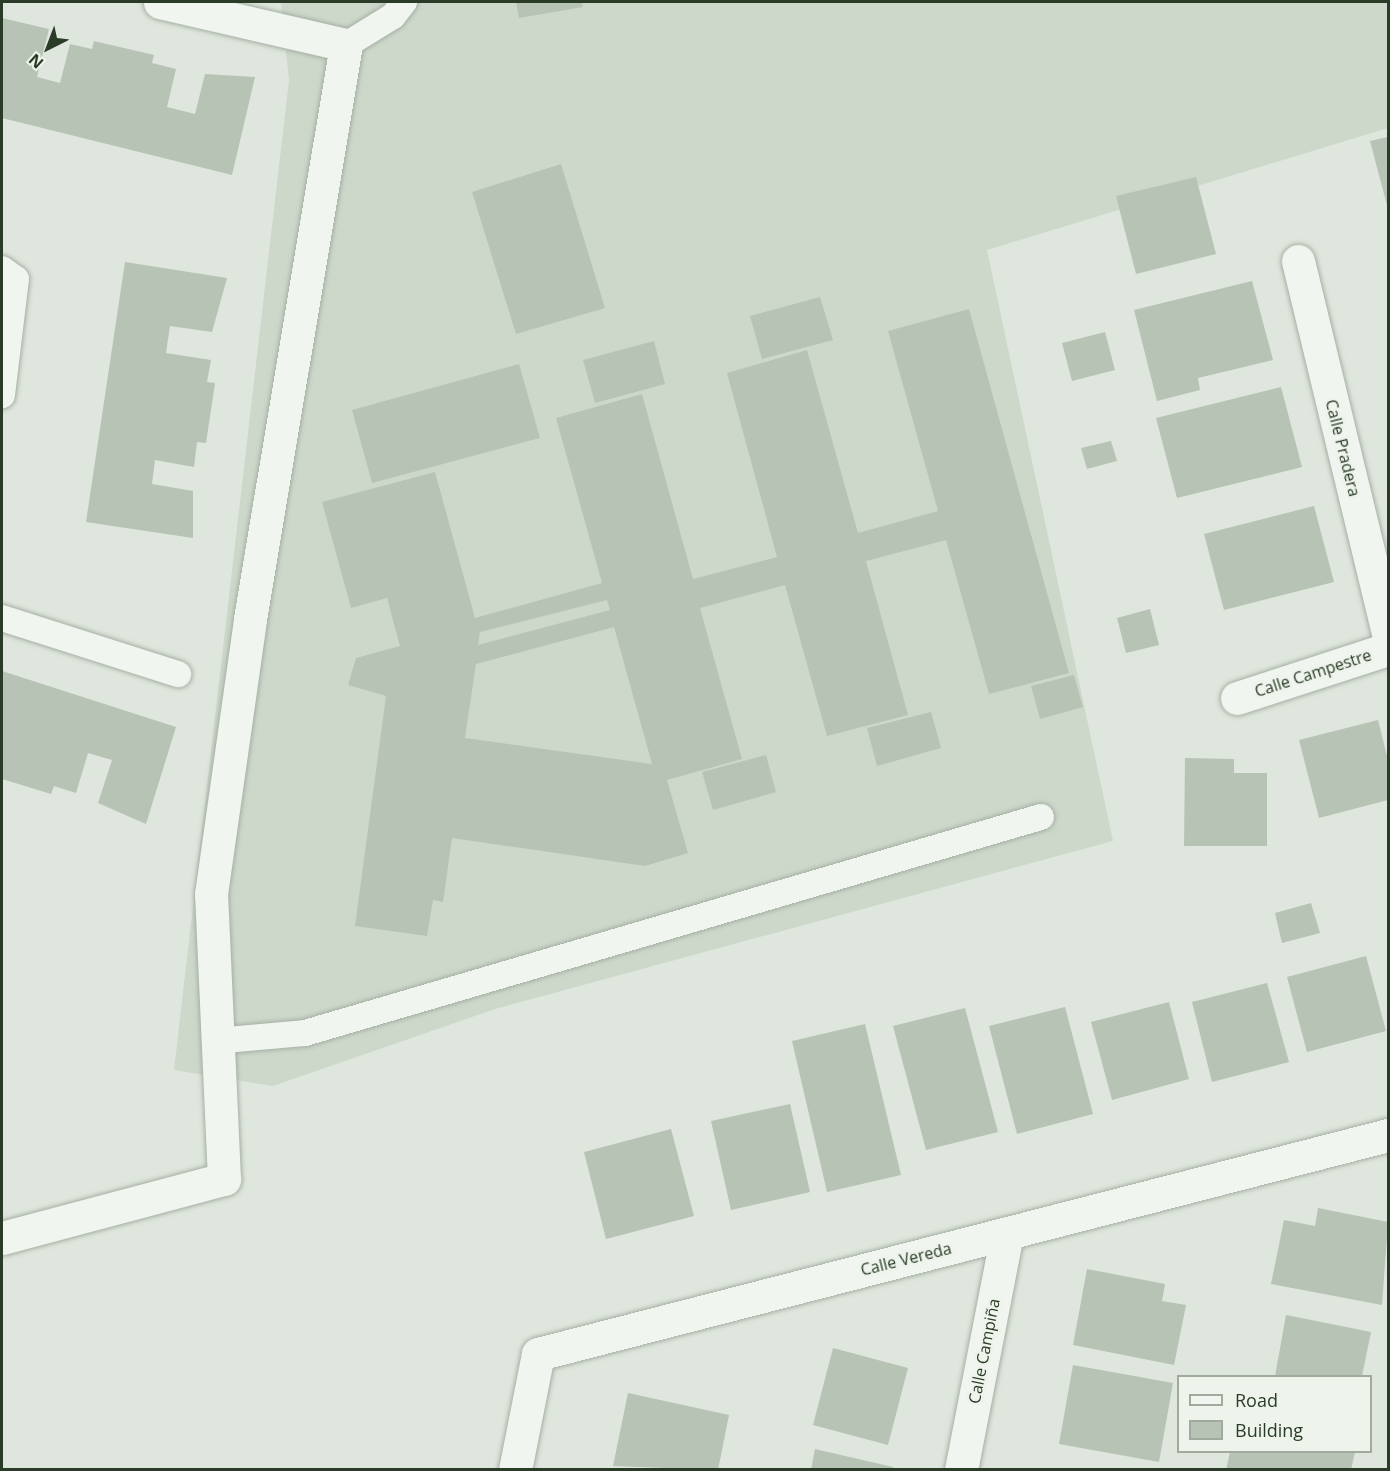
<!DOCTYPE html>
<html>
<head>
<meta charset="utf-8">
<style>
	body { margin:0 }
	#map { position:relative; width:1390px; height:1471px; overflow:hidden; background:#dfe6dd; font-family:"Open Sans",sans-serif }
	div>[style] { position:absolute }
	.built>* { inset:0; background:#cdd8cb }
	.building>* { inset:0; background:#b7c3b5 }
	.roads { filter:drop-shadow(0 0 2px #a5b0a3) drop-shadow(0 0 2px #a5b0a3) }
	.lane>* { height:26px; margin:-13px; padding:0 13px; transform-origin:13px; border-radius:13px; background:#f0f5f0 }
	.street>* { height:33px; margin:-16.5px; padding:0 16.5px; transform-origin:16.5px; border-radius:16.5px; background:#f0f5f0 }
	span { translate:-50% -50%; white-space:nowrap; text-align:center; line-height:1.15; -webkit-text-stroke:6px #eef4ec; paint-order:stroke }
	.street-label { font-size:16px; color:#2a3c27 }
	.frame { position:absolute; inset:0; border:3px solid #2a3c27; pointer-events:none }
	.legend { position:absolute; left:1177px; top:1375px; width:195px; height:78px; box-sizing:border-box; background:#eef4ec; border:2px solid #a0aa9d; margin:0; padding:8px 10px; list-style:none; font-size:18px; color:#2a3c27 }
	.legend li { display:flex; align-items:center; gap:12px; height:30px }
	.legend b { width:30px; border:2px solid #a0aa9d }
	.north { position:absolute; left:18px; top:18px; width:60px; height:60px; -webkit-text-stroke:4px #eef4ec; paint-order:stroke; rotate:222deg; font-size:16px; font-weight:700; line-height:24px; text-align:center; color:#2a3c27 }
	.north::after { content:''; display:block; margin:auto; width:21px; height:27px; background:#2a3c27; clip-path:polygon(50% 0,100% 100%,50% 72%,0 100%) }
</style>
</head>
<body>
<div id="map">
	<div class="built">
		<div style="clip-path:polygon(281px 2px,1388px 2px,1388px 128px,987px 250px,1113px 841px,495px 1009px,273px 1086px,174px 1070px,289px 80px)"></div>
	</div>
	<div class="building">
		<div style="clip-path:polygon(516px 2px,582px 2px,583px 7px,519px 18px)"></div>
		<div style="clip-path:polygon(2px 18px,49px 29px,37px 77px,60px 83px,70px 44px,92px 49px,94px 41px,154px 55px,152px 63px,176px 69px,167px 107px,195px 114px,205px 74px,255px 77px,232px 175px,2px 118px)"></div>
		<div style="clip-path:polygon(1388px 137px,1388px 209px,1370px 141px)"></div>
		<div style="clip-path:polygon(561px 164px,605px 308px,516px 334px,472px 192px)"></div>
		<div style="clip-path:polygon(1196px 177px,1216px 254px,1136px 274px,1116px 196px)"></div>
		<div style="clip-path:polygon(125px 262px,227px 278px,212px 332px,170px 326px,166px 353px,211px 360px,207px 382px,215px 383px,206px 443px,197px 442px,194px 467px,155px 460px,152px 484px,193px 491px,193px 538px,86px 522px)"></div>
		<div style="clip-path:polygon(1252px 281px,1273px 360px,1198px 378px,1200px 390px,1157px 401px,1134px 310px)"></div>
		<div style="clip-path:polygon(820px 297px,833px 340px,762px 359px,750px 316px)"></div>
		<div style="clip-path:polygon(evenodd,969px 309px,1069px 673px,989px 694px,946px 540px,866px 561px,908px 715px,827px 736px,785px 585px,700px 608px,742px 759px,667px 780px,688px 853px,645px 866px,452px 838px,443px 902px,433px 900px,427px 936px,355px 926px,386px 696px,348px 685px,356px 658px,400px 646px,387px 598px,351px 608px,322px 502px,435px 472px,475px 618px,602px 583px,556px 418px,642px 394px,693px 579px,777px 557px,727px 373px,807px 350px,858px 533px,938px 511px,888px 331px,969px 309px,607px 600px,610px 610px,478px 645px,480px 632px,607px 600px,969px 309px,614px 627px,652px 764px,465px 738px,476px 664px,614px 627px)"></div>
		<div style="clip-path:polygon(1105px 332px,1115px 370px,1072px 381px,1062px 343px)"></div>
		<div style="clip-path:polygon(654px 341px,665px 384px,595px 403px,583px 360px)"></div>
		<div style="clip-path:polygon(519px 364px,540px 438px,372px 483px,352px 410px)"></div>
		<div style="clip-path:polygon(1281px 387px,1302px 467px,1177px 498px,1156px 418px)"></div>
		<div style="clip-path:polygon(1111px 441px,1117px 461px,1087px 469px,1081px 448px)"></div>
		<div style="clip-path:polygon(1314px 506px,1334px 582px,1224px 610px,1204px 534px)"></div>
		<div style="clip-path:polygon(1150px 609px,1159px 645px,1126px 653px,1117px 618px)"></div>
		<div style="clip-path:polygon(2px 671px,176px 727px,146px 824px,98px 803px,112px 760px,88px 753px,76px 793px,54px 786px,51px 794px,2px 779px)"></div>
		<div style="clip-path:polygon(1074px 675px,1083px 707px,1040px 719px,1031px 686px)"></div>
		<div style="clip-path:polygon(931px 712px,941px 748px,877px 766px,867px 728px)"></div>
		<div style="clip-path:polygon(1378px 720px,1388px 760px,1388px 800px,1319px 818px,1299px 740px)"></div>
		<div style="clip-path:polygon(766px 755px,776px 792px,713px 810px,702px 772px)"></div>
		<div style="clip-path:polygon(1185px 758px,1234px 759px,1234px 773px,1267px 773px,1267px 846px,1184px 846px)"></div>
		<div style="clip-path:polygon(1311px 903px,1320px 933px,1282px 943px,1275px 913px)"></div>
		<div style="clip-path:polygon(1366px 956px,1386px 1031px,1307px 1052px,1287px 977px)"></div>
		<div style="clip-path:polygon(1267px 983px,1289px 1062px,1212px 1082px,1192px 1002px)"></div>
		<div style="clip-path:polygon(1169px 1002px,1189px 1079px,1112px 1100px,1091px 1022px)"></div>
		<div style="clip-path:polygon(1065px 1007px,1093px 1114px,1017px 1134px,989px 1026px)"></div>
		<div style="clip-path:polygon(965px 1008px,998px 1132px,926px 1150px,893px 1026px)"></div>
		<div style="clip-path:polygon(865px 1024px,901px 1175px,827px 1192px,792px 1041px)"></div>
		<div style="clip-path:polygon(790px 1104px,810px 1192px,731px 1210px,711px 1121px)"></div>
		<div style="clip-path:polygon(671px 1129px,694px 1216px,606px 1239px,584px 1152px)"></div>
		<div style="clip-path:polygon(1318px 1208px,1388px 1222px,1382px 1305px,1271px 1284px,1284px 1220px,1315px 1226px)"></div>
		<div style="clip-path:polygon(1087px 1269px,1165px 1284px,1162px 1301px,1186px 1305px,1174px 1365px,1073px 1345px)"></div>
		<div style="clip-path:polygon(1286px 1315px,1371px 1332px,1362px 1376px,1275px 1376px)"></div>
		<div style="clip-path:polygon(833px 1348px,908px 1368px,888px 1445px,813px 1425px)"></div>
		<div style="clip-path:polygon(1073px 1365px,1173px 1383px,1159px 1462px,1059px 1444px)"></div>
		<div style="clip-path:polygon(628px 1393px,729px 1415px,718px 1470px,613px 1466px)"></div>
		<div style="clip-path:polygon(815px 1449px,893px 1467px,892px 1470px,811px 1470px)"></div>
		<div style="clip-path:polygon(1230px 1452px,1355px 1452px,1351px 1470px,1226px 1470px)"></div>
	</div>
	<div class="roads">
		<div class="lane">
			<div style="left:346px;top:45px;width:55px;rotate:-31.7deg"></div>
			<div style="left:393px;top:16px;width:18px;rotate:-52deg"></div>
			<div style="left:2px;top:269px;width:17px;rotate:36deg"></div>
			<div style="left:16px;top:279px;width:117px;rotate:96.9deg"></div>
			<div style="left:2px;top:618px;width:185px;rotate:17.7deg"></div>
			<div style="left:215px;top:1041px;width:90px;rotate:-5.1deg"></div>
			<div style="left:305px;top:1033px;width:767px;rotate:-16.36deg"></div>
		</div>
		<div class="street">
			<div style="left:1298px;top:261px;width:384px;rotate:76.4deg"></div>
			<div style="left:1237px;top:698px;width:159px;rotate:-18deg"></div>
			<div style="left:2px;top:1238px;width:230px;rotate:-14.9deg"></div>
			<div style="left:224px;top:1179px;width:285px;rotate:-92.6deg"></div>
			<div style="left:211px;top:894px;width:278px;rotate:-81.9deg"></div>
			<div style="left:250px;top:619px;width:582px;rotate:-80.51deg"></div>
			<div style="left:346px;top:45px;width:191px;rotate:-167deg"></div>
			<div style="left:515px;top:1470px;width:118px;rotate:-78.8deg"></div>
			<div style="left:538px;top:1354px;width:878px;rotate:-14.45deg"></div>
			<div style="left:961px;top:1470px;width:241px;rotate:-79deg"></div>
		</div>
	</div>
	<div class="street-label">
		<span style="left:1343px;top:448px;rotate:76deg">Calle Pradera</span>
		<span style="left:1313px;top:673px;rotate:-18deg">Calle Campestre</span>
		<span style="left:906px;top:1259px;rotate:-14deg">Calle Vereda</span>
		<span style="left:984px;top:1351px;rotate:-79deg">Calle Campiña</span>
	</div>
	<div class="frame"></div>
	<ul class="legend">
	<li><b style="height:8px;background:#f0f5f0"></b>Road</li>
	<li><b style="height:16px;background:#b7c3b5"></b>Building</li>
	</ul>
	<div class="north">N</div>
</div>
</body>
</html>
